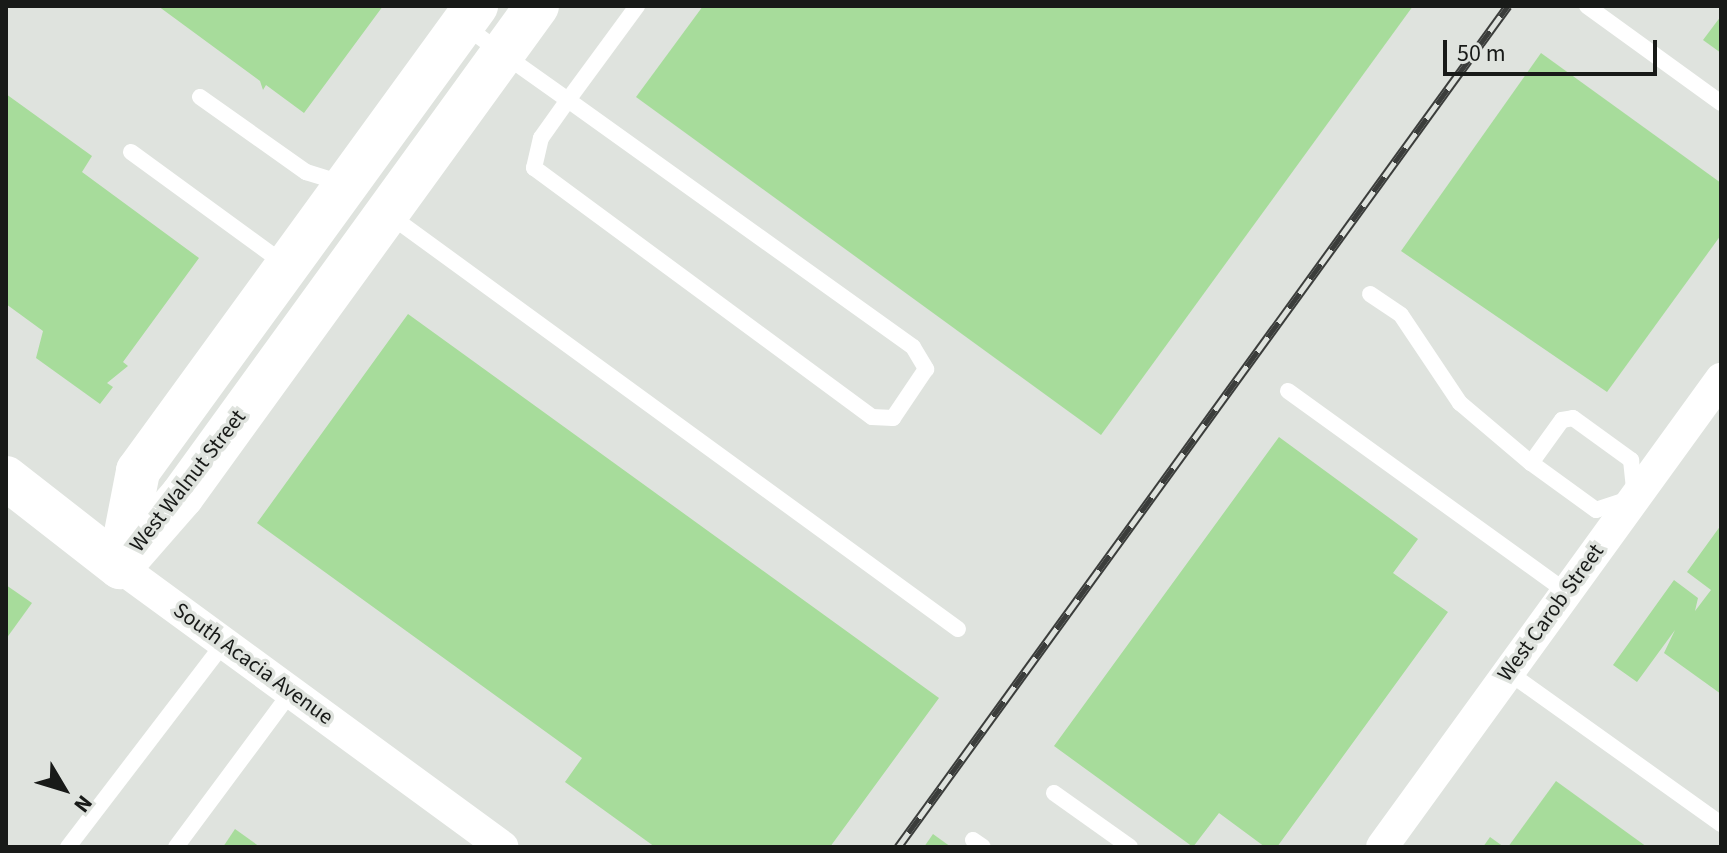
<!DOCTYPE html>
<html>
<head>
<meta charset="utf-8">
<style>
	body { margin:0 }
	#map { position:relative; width:1727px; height:853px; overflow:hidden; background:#dfe3de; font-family:"Source Sans 3",sans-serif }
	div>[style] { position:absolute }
	.building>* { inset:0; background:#a7dc9b }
	.lane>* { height:16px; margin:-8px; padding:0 8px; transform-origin:8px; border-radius:8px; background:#fff }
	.street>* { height:32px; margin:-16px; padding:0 16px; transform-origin:16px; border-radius:16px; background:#fff }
	.secondary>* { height:44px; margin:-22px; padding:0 22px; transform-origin:22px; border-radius:22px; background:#fff }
	.rail>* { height:9px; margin-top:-4.5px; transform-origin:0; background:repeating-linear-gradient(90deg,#dfe3de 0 18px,#3b3d3b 0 36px); box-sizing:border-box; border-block:2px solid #3b3d3b }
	span { translate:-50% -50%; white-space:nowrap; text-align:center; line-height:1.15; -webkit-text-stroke:7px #dfe3de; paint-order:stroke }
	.street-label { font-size:22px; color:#181a18 }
	.frame { position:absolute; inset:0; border:8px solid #181a18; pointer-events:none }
	.north { position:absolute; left:24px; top:749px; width:80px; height:80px; -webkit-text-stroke:6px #dfe3de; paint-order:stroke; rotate:128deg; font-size:22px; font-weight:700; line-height:32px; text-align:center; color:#181a18 }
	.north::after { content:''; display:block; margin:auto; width:28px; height:36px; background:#181a18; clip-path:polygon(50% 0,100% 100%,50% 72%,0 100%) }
	.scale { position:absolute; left:1443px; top:40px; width:214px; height:36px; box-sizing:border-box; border:4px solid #181a18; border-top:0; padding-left:10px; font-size:24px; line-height:28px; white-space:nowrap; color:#181a18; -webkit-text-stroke:6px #dfe3de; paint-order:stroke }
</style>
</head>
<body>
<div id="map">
	<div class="building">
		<div style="clip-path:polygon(158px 6px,383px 6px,304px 113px,266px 85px,263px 90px,260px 81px)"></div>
		<div style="clip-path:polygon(703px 6px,1413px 6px,1101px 435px,636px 97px)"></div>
		<div style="clip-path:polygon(1721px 16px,1721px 53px,1703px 40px)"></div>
		<div style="clip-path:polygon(1541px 53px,1721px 183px,1721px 235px,1607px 392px,1401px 251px)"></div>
		<div style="clip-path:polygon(6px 94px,92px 156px,82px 172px,199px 258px,123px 362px,128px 366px,107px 383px,113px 387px,100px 404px,36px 358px,43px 331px,6px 304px)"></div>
		<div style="clip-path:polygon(408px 314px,939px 698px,830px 847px,655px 847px,565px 782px,582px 758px,257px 523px)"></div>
		<div style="clip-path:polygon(1279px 437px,1418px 539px,1393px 573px,1448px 612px,1277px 847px,1265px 847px,1219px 813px,1193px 847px,1054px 746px)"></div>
		<div style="clip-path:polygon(1721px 525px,1721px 694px,1664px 653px,1675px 630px,1637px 682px,1613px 665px,1674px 580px,1698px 598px,1695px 611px,1711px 590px,1687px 572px)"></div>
		<div style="clip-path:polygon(6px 585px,32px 603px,6px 639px)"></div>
		<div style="clip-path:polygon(1556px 781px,1647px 847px,1508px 847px)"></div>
		<div style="clip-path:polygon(235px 829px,260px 847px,223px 847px)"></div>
		<div style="clip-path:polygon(933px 834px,951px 847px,924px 847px)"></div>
		<div style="clip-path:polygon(1490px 837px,1504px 847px,1483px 847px)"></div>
	</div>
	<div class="lane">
		<div style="left:1587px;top:6px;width:165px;rotate:35.9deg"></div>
		<div style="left:465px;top:26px;width:47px;rotate:36.4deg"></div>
		<div style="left:503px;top:54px;width:80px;rotate:35.3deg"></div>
		<div style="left:568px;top:100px;width:424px;rotate:35.6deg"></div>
		<div style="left:913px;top:347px;width:26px;rotate:59deg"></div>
		<div style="left:926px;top:369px;width:59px;rotate:124deg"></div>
		<div style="left:893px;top:418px;width:21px;rotate:-177deg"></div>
		<div style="left:872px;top:417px;width:420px;rotate:-143.6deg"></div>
		<div style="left:534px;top:168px;width:31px;rotate:-77deg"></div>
		<div style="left:541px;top:138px;width:47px;rotate:-54.6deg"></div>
		<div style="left:568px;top:100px;width:117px;rotate:-53.7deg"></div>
		<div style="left:200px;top:97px;width:130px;rotate:35.3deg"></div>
		<div style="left:306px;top:172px;width:41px;rotate:17.1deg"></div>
		<div style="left:131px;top:152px;width:192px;rotate:36.1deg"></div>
		<div style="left:388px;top:214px;width:705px;rotate:36.06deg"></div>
		<div style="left:1370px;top:294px;width:37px;rotate:34deg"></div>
		<div style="left:1401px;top:315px;width:106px;rotate:56.2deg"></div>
		<div style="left:1460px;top:403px;width:93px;rotate:40.2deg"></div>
		<div style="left:1288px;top:391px;width:344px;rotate:35.8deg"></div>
		<div style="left:1573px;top:418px;width:72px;rotate:35.9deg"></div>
		<div style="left:1631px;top:460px;width:37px;rotate:84deg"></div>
		<div style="left:1635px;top:497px;width:41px;rotate:161.6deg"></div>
		<div style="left:1596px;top:510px;width:80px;rotate:-144.1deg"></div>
		<div style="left:1531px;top:463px;width:53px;rotate:-54.2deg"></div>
		<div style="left:1562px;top:420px;width:11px;rotate:-10deg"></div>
		<div style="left:1508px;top:672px;width:262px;rotate:35.5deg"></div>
		<div style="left:1054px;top:793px;width:93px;rotate:35.4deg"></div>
		<div style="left:973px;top:840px;width:12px;rotate:35deg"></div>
		<div style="left:68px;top:847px;width:257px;rotate:-52.6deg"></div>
		<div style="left:176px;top:847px;width:193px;rotate:-53.4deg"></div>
	</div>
	<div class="street">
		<div style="left:120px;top:567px;width:474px;rotate:36.2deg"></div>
		<div style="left:1382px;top:847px;width:578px;rotate:-54.08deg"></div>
	</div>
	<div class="secondary">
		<div style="left:6px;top:478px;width:145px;rotate:38deg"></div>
		<div style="left:120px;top:564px;width:95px;rotate:-79deg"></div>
		<div style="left:138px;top:471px;width:575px;rotate:-53.99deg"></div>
		<div style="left:120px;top:567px;width:94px;rotate:-48.9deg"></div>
		<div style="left:182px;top:496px;width:605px;rotate:-54.08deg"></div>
	</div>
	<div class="rail">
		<div style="left:898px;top:847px;width:1039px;rotate:-54.05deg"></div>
	</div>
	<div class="street-label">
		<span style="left:188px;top:481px;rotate:-52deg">West Walnut Street</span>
		<span style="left:1551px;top:613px;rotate:-54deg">West Carob Street</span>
		<span style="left:253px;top:664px;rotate:36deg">South Acacia Avenue</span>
	</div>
	<div class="frame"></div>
	<div class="north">N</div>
	<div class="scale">50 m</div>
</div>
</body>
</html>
